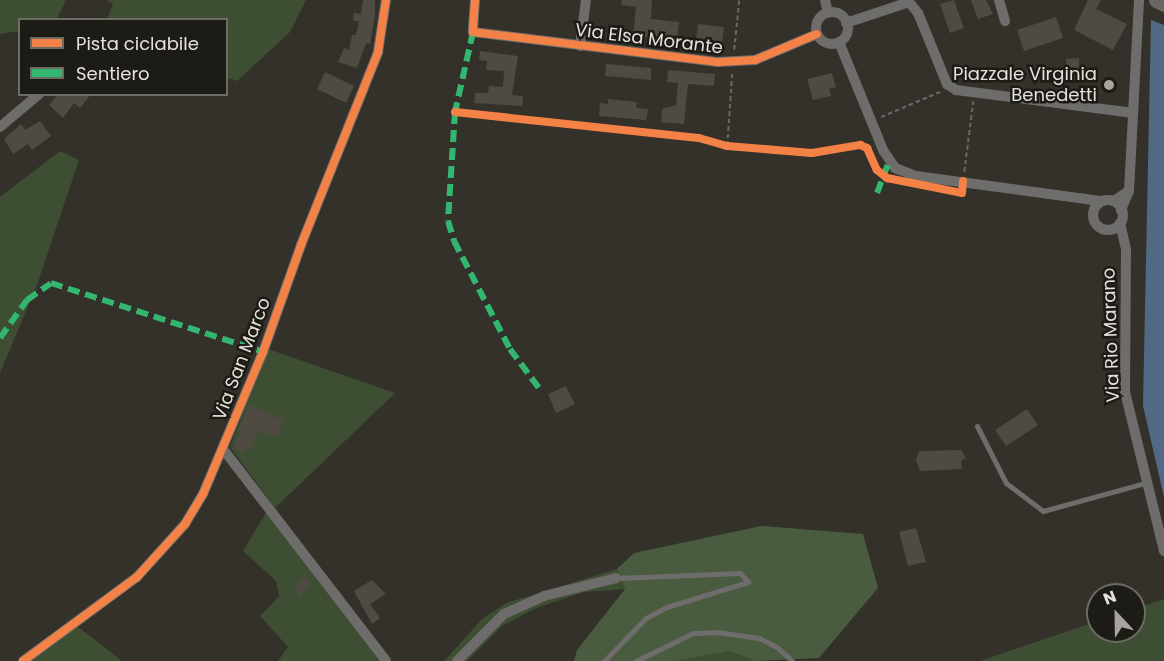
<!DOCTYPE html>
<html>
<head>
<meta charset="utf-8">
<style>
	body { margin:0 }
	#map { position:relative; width:1164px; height:661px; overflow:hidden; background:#33312a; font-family:Poppins,sans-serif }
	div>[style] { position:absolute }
	.green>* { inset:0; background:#3d4e33 }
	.forest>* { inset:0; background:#495c3f }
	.water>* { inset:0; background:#526984 }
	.building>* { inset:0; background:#504b42 }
	.path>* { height:1.5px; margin-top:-0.75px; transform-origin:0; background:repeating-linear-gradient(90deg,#6a6866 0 4.5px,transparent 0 7.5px) }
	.lane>* { height:5px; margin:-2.5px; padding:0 2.5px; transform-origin:2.5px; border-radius:2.5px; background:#6f6d6c }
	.street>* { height:10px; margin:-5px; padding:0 5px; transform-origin:5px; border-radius:5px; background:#6f6d6c }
	.street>.ring { margin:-5px; padding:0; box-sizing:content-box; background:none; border:10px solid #6f6d6c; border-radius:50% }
	.secondary>* { height:15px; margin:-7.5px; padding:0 7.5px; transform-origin:7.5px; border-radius:7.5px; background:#696763 }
	.quiet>* { height:6px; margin-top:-3px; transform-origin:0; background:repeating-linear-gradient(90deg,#33b770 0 12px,transparent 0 18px) }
	.cycleway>* { height:8px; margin:-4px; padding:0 4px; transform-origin:4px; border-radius:4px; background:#f48246 }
	.dots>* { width:16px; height:16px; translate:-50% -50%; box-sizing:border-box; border:3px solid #1c1b15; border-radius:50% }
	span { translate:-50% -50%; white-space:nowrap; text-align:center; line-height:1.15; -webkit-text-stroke:5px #1c1b15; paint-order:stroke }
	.street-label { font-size:18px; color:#e5e2db }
	.poi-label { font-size:18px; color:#e5e2db }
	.right { translate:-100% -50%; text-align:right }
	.legend { position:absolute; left:18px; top:18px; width:210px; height:78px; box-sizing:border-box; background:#1c1b15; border:2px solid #6c6b64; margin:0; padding:8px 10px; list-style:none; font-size:18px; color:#e5e2db }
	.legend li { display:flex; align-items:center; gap:12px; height:30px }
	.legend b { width:30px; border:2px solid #6c6b64 }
	.north { position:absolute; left:1086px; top:583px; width:60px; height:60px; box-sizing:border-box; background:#1c1b15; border:2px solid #6c6b64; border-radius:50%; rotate:338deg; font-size:16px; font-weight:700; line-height:24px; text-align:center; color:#e5e2db }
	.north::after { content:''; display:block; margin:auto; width:21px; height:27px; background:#a7a49d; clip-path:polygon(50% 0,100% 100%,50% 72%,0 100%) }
</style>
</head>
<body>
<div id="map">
	<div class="green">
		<div style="clip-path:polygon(0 0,66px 0,57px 19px,20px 20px,19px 31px,0 34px)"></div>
		<div style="clip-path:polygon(106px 0,306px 0,290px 32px,237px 81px,227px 78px,226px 20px,107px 19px,113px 4px)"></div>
		<div style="clip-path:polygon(60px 151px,79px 160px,38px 282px,0 373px,0 197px)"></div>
		<div style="clip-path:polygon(268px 349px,395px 393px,275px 508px,390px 661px,278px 661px,288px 647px,260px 616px,279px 596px,276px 581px,243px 551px,267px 511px,275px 508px,230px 447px)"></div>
		<div style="clip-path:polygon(617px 569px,625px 589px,584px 592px,536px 608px,502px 626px,467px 661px,444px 661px,482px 619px,506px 603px)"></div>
		<div style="clip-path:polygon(1164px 599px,1164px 661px,980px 661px,1098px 621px,1098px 631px,1134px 631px,1134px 609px)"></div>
		<div style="clip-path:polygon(77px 626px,122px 661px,29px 661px)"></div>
		<div style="clip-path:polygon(729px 651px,756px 661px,674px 661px,676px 659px)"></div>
	</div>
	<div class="forest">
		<div style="clip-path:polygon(761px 526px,863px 534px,878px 588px,819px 658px,756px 661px,729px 651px,674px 661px,574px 661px,577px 650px,625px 589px,617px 569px,634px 553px)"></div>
	</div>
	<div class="water">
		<div style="clip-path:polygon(1151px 20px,1164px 25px,1164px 497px,1143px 406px)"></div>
	</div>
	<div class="building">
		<div style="clip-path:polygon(363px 0,375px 0,375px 16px,370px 44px,366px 43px,357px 68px,338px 62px,344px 48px,349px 50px,352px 35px,356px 35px,359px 22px,353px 20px,354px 13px,361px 14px)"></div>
		<div style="clip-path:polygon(622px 0,652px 0,651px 19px,679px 22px,677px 40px,633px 36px,636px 7px,621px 5px)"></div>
		<div style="clip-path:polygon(954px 0,964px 28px,950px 33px,940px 4px)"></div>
		<div style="clip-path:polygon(971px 0,986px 0,993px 14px,978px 19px)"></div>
		<div style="clip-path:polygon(1088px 0,1101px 0,1096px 9px,1127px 24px,1113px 50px,1074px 30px)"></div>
		<div style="clip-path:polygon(1056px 17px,1063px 38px,1024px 51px,1017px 30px)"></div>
		<div style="clip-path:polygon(698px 24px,724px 27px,722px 43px,696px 41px)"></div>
		<div style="clip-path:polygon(480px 51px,518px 56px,512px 95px,523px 96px,522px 106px,474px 103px,475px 93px,488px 93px,489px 86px,503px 87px,504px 71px,486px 70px,487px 61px,479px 60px)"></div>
		<div style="clip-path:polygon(1079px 58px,1079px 80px,1066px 80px,1066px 59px)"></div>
		<div style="clip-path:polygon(606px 64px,651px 68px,651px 80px,605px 76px)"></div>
		<div style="clip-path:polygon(668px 70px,715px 74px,714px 86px,688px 84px,684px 124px,661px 122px,662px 109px,676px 105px,678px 83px,667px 82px)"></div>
		<div style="clip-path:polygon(325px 72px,354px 86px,346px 103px,317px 89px)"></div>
		<div style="clip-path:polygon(832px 73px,836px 87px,829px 89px,831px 96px,813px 100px,807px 79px)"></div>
		<div style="clip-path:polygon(58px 94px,91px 94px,80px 108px,74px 103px,63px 118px,49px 105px)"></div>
		<div style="clip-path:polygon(608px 99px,637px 102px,636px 108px,648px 109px,646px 120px,599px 116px,600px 103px,608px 104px)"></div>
		<div style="clip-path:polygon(40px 121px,51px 136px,32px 150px,28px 144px,13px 154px,4px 139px,21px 124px,25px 130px)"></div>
		<div style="clip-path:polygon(566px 386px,575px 404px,556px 413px,548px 394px)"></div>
		<div style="clip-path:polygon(249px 405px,283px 420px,278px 437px,258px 430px,251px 450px,245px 448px,244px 453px,233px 449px)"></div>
		<div style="clip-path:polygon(1027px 409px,1038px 425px,1006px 446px,995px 430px)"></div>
		<div style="clip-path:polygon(961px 450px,966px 458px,961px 461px,962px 469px,920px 471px,916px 460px,919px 451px)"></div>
		<div style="clip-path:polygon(916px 528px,926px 562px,908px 566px,899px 532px)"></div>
		<div style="clip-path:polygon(306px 577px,311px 583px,299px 597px,295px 586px)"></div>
		<div style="clip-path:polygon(372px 580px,386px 594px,370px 604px,380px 618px,372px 624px,354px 591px)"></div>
	</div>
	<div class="path">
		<div style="left:734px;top:50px;width:50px;rotate:-84.3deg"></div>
		<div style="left:881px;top:117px;width:64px;rotate:-23deg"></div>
		<div style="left:727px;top:146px;width:73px;rotate:-86.1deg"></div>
		<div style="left:964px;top:172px;width:71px;rotate:-82.7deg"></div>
	</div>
	<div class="lane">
		<div style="left:977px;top:426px;width:64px;rotate:63deg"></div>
		<div style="left:1006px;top:483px;width:46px;rotate:37.1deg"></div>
		<div style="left:1043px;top:511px;width:109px;rotate:-15.4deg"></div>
		<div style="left:604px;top:661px;width:60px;rotate:-45.7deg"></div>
		<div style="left:646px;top:618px;width:24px;rotate:-28deg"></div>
		<div style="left:667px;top:607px;width:85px;rotate:-17.2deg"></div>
		<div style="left:748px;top:582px;width:12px;rotate:-132deg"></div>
		<div style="left:740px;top:573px;width:123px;rotate:177.7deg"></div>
		<div style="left:636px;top:661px;width:64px;rotate:-26.2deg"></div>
		<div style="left:693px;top:633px;width:24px;rotate:-2deg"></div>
		<div style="left:717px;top:632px;width:42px;rotate:8.1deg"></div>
		<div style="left:759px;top:638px;width:20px;rotate:27deg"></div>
		<div style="left:777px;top:647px;width:21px;rotate:43deg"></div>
	</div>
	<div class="street">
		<div style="left:475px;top:0;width:32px;rotate:94deg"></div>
		<div style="left:473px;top:32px;width:247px;rotate:7deg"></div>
		<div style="left:718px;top:62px;width:37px;rotate:-3deg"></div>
		<div style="left:755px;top:60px;width:67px;rotate:-22.8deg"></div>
		<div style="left:825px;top:0;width:13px;rotate:77deg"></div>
		<div style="left:999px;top:0;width:22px;rotate:74deg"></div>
		<div class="ring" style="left:816px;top:12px;width:22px;height:22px"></div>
		<div style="left:846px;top:23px;width:66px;rotate:-18.4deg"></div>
		<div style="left:909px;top:2px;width:14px;rotate:51deg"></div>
		<div style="left:918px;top:13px;width:77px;rotate:67.8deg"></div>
		<div style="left:947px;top:84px;width:11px;rotate:34deg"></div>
		<div style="left:956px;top:90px;width:177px;rotate:7.4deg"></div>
		<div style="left:839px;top:42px;width:117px;rotate:67.8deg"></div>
		<div style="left:883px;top:150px;width:22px;rotate:56deg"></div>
		<div style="left:895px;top:168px;width:22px;rotate:21deg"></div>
		<div style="left:916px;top:176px;width:188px;rotate:7.7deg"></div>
		<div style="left:580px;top:46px;width:46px;rotate:-82.6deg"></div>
		<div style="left:0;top:127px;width:51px;rotate:-40.2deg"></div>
		<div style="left:1129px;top:191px;width:191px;rotate:-87deg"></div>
		<div class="ring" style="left:1093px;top:200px;width:20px;height:20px"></div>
		<div style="left:1114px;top:201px;width:18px;rotate:-34deg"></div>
		<div style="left:1129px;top:191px;width:21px;rotate:113deg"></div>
		<div style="left:1120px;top:223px;width:27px;rotate:77deg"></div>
		<div style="left:1126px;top:249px;width:143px;rotate:90.4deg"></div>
		<div style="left:1125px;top:392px;width:164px;rotate:76.2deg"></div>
		<div style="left:223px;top:449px;width:267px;rotate:52.4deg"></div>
		<div style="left:23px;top:661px;width:142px;rotate:-36.4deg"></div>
		<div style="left:137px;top:577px;width:72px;rotate:-47.8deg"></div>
		<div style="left:185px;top:524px;width:35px;rotate:-59deg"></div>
		<div style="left:203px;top:494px;width:154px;rotate:-67.1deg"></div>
		<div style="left:263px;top:352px;width:114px;rotate:-70.4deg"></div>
		<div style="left:301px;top:245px;width:208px;rotate:-68.2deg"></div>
		<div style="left:378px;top:52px;width:53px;rotate:-81.3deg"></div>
		<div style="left:457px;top:661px;width:66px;rotate:-45deg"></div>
		<div style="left:504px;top:614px;width:44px;rotate:-24.2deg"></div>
		<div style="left:544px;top:596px;width:74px;rotate:-14deg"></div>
	</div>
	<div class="secondary">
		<div style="left:1156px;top:0;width:9px;rotate:27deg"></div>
	</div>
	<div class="quiet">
		<div style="left:473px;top:32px;width:82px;rotate:102.7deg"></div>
		<div style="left:455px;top:112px;width:109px;rotate:93.7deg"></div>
		<div style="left:448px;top:221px;width:21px;rotate:73deg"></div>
		<div style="left:454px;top:241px;width:122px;rotate:62.6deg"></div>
		<div style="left:510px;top:349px;width:49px;rotate:53.4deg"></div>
		<div style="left:877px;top:193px;width:33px;rotate:-69deg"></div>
		<div style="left:0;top:338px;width:47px;rotate:-54.6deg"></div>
		<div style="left:27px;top:300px;width:29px;rotate:-35deg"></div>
		<div style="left:51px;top:283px;width:223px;rotate:18deg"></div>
	</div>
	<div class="cycleway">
		<div style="left:475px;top:0;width:32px;rotate:94deg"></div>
		<div style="left:473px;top:32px;width:247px;rotate:7deg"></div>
		<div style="left:718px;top:62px;width:37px;rotate:-3deg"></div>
		<div style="left:755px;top:60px;width:67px;rotate:-22.8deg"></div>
		<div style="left:455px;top:112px;width:245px;rotate:6.1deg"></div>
		<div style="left:699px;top:138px;width:29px;rotate:16deg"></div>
		<div style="left:727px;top:146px;width:85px;rotate:4.7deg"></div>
		<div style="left:812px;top:153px;width:49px;rotate:-9.5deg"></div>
		<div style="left:860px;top:145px;width:8px;rotate:23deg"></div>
		<div style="left:867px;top:148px;width:24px;rotate:66deg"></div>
		<div style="left:877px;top:170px;width:13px;rotate:39deg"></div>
		<div style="left:887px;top:178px;width:76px;rotate:11.3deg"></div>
		<div style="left:962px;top:193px;width:12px;rotate:-85deg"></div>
		<div style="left:23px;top:661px;width:142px;rotate:-36.4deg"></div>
		<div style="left:137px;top:577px;width:72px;rotate:-47.8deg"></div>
		<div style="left:185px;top:524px;width:35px;rotate:-59deg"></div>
		<div style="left:203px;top:494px;width:154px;rotate:-67.1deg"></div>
		<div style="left:263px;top:352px;width:114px;rotate:-70.4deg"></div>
		<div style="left:301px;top:245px;width:208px;rotate:-68.2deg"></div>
		<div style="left:378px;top:52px;width:53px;rotate:-81.3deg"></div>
	</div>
	<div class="dots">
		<div style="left:1109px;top:85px;background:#a7a49d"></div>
	</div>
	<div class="street-label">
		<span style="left:649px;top:39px;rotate:7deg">Via Elsa Morante</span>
		<span style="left:1111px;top:335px;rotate:-92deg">Via Rio Marano</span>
		<span style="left:242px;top:359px;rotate:-69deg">Via San Marco</span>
	</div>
	<div class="poi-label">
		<span class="right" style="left:1097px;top:85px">Piazzale Virginia<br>Benedetti</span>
	</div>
	<ul class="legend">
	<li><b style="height:8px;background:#f48246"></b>Pista ciclabile</li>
	<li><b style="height:8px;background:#33b770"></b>Sentiero</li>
	</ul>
	<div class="north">N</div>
</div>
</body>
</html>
